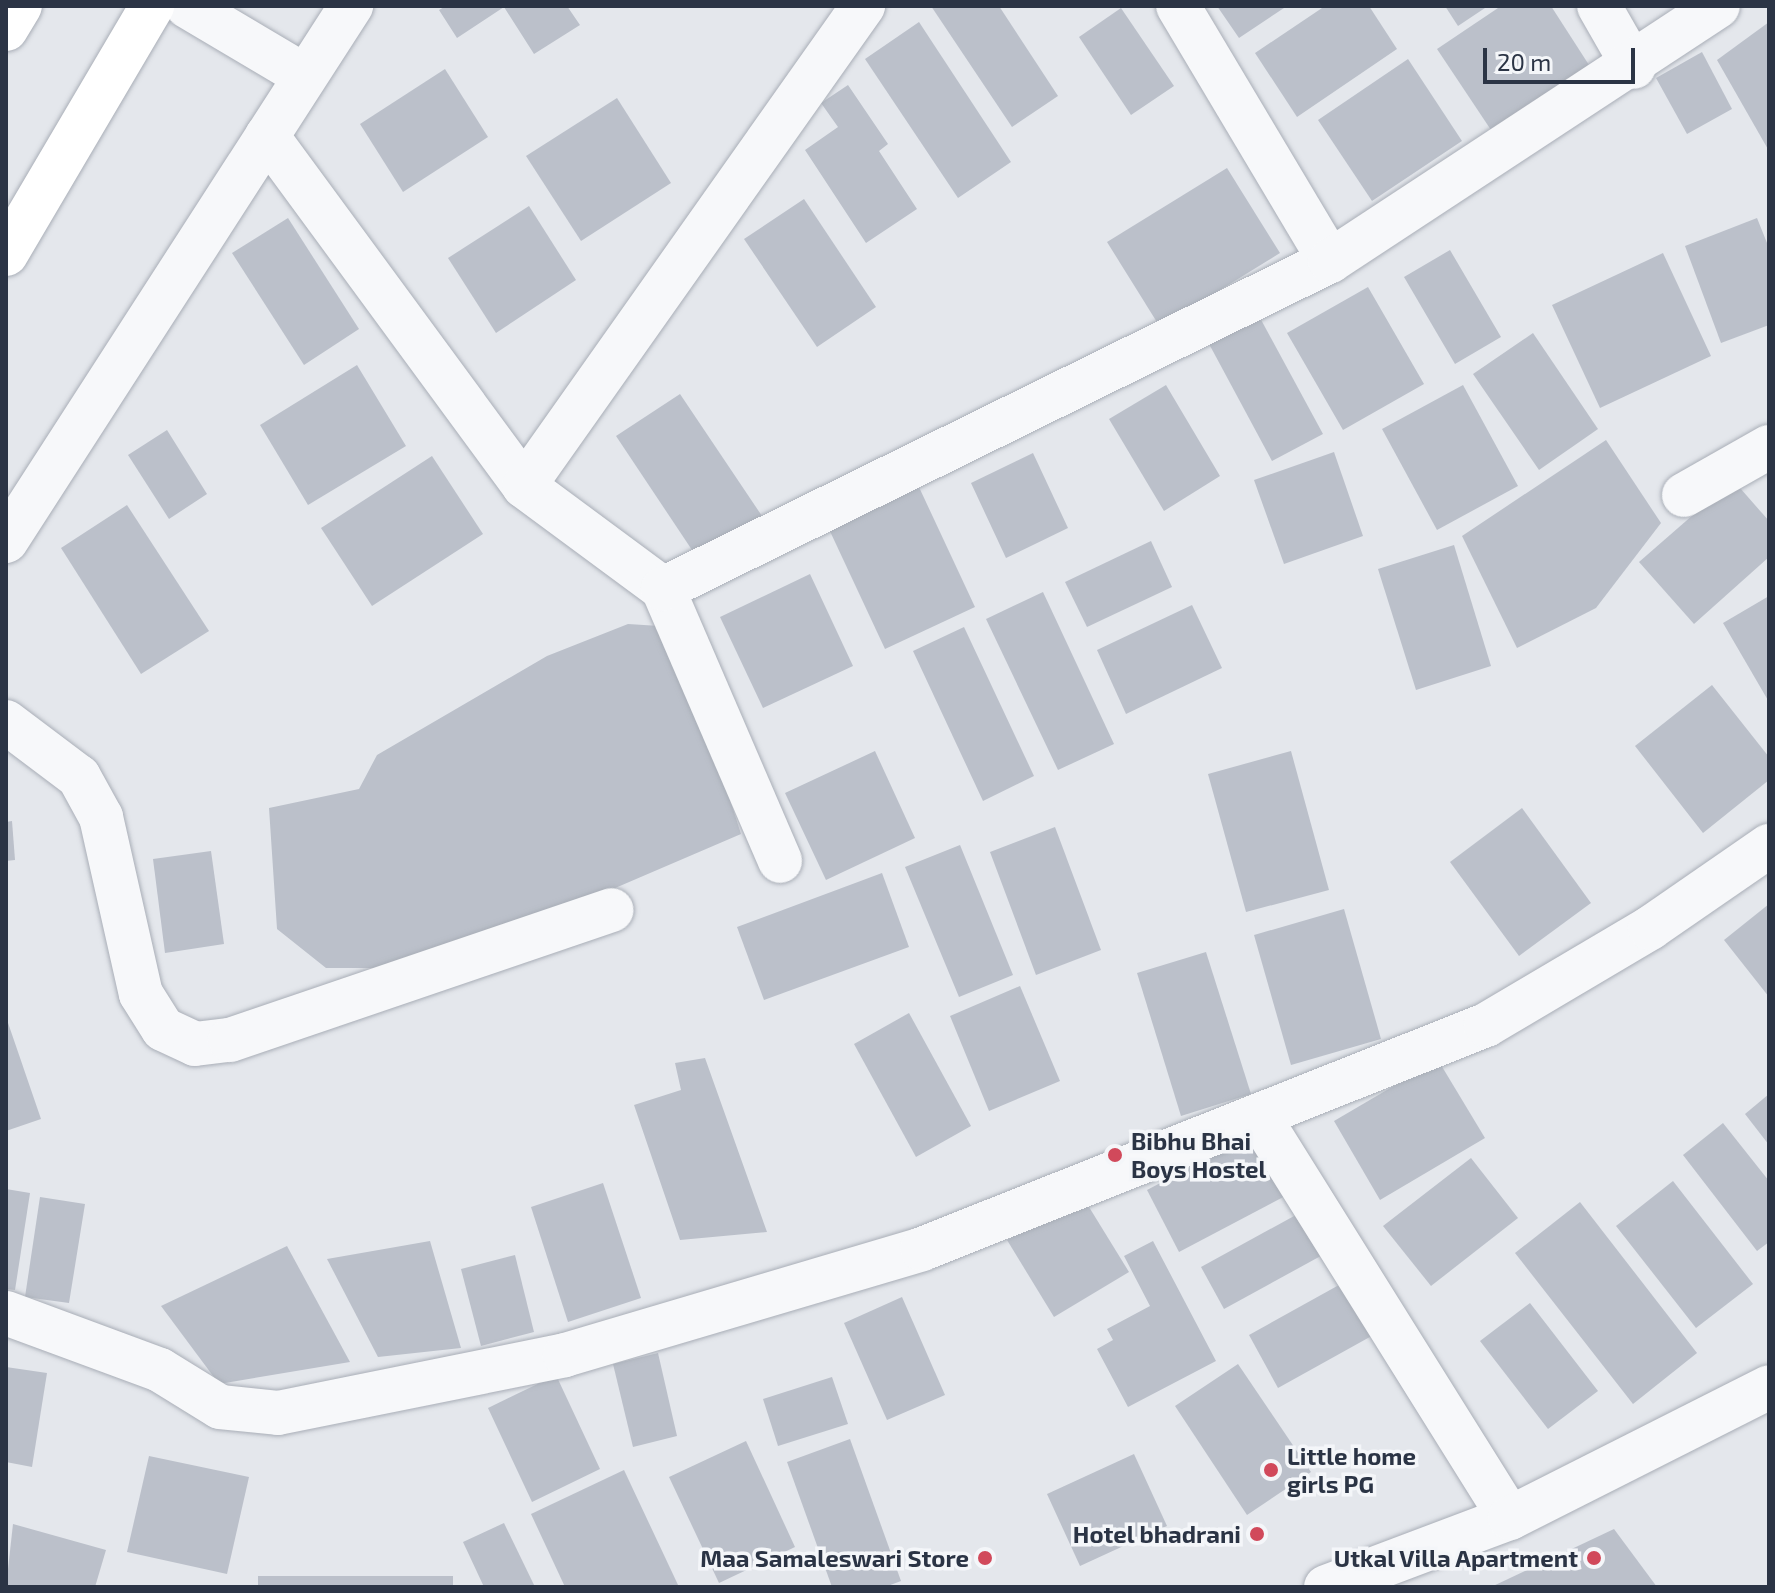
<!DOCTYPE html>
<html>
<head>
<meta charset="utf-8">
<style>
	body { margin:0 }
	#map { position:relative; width:1775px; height:1593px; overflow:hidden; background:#e4e7ec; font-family:"Exo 2",sans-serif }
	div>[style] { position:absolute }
	.building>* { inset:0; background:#bbc0ca }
	.roads { filter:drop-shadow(0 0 2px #a9aeb7) drop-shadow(0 0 2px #a9aeb7) }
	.street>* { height:44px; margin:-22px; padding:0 22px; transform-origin:22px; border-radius:22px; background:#f7f8fa }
	.secondary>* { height:44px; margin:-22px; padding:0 22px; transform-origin:22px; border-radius:22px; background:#fff }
	.highway>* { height:44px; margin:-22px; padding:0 22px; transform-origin:22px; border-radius:22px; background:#fff }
	.dots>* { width:22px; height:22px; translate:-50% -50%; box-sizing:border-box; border:4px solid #f4f6f9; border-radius:50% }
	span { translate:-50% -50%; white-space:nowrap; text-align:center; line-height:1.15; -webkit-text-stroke:7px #f4f6f9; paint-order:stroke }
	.poi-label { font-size:24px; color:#2b3445; font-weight:700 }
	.left { translate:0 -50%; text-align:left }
	.right { translate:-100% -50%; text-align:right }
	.frame { position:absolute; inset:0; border:8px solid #2b3445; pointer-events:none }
	.scale { position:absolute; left:1483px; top:48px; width:152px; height:36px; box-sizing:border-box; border:4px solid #2b3445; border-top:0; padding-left:10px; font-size:24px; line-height:28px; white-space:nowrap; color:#2b3445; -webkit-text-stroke:6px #f4f6f9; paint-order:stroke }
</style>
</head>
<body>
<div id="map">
	<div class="building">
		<div style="clip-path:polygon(446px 6px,567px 6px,580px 25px,534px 54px,504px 7px,457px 38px,439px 10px)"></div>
		<div style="clip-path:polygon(931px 6px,999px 6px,1058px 96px,1012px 127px)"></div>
		<div style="clip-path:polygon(1217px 6px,1287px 6px,1239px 38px)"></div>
		<div style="clip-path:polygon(1325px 6px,1369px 6px,1397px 49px,1297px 117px,1255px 53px)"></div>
		<div style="clip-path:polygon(1445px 6px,1488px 6px,1458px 26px)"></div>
		<div style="clip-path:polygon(1501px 6px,1551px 6px,1589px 65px,1491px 130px,1437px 49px)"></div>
		<div style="clip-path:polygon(1121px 8px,1174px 86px,1131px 115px,1079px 37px)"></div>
		<div style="clip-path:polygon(919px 22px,1011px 162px,958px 198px,865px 59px)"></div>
		<div style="clip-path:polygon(1769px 22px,1769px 151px,1717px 60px)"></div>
		<div style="clip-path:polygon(1702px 52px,1732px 109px,1687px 134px,1656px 78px)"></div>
		<div style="clip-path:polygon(1408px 59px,1462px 141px,1372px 201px,1318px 120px)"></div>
		<div style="clip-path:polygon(445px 69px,488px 137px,403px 192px,360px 124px)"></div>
		<div style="clip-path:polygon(848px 85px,888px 144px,879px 151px,917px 209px,866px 243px,805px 150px,838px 127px,821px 103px)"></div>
		<div style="clip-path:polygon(617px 98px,671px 183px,581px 241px,526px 156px)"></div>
		<div style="clip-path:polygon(1227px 168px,1280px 253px,1160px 327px,1107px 242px)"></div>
		<div style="clip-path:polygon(804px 199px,876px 307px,817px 347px,744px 239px)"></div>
		<div style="clip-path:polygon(529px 206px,576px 280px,496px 333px,448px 258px)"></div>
		<div style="clip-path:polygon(288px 218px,359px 329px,304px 365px,232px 253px)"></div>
		<div style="clip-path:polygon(1757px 218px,1769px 248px,1769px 325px,1721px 343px,1685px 246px)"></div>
		<div style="clip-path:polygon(1450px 250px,1501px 337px,1455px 364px,1404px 277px)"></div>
		<div style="clip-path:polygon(1663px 253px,1711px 356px,1600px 408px,1552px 305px)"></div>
		<div style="clip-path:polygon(1368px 287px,1424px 384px,1343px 430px,1287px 333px)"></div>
		<div style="clip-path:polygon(1259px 316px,1323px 434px,1272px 461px,1208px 342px)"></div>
		<div style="clip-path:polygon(1533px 333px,1598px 429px,1539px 470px,1473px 374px)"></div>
		<div style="clip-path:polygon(357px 365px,406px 446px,308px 505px,260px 425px)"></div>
		<div style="clip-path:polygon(1166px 385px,1220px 476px,1164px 511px,1109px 419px)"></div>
		<div style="clip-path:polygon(1463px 385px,1518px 486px,1437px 530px,1382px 429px)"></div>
		<div style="clip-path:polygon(680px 394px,762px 516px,698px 559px,616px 436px)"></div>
		<div style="clip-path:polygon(167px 430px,207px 494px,169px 519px,128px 455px)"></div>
		<div style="clip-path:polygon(1606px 440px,1661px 523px,1596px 608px,1517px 648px,1462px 536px)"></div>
		<div style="clip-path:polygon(1334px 452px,1363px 536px,1284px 564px,1254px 480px)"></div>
		<div style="clip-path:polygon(1033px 453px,1068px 528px,1006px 558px,971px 483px)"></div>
		<div style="clip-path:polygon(432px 456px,483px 534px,372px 606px,321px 528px)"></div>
		<div style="clip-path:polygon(1733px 480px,1769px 521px,1769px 557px,1694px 624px,1639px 562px)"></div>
		<div style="clip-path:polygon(918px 485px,975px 607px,885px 649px,828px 527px)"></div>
		<div style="clip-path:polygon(127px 505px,209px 631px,141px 674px,61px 548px)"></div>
		<div style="clip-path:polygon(1151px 541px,1172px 587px,1087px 627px,1065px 582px)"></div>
		<div style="clip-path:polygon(1454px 545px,1491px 666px,1416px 690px,1378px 569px)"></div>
		<div style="clip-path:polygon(810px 574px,853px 666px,763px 708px,720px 617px)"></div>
		<div style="clip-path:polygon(1043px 592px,1114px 744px,1058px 770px,986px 619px)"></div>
		<div style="clip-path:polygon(1769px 596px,1769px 702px,1723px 623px)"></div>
		<div style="clip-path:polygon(1192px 605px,1222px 668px,1126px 714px,1097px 650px)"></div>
		<div style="clip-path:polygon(628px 624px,675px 627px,741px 834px,429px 968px,326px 968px,277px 929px,269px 808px,359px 789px,377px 755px,547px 656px)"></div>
		<div style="clip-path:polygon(964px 627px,1034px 776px,983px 801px,913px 651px)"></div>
		<div style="clip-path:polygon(1712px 685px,1769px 757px,1769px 780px,1703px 833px,1635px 746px)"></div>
		<div style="clip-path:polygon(875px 751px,915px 838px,826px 880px,785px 793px)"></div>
		<div style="clip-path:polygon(1291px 751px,1329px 890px,1246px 912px,1208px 774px)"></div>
		<div style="clip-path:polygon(1522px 808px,1591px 903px,1519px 956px,1450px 862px)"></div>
		<div style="clip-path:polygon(12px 821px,15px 860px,6px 861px,6px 822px)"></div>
		<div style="clip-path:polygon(1055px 827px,1101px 950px,1036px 975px,990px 852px)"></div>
		<div style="clip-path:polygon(960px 845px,1013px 975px,959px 997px,905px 867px)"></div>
		<div style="clip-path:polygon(211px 851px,224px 944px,165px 953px,153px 859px)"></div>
		<div style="clip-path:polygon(882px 873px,909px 947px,764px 1000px,737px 927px)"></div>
		<div style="clip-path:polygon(1769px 904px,1769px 997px,1724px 940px)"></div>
		<div style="clip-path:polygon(1344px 909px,1381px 1039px,1291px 1065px,1254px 935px)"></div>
		<div style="clip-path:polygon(1206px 952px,1251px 1094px,1181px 1116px,1137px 973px)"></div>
		<div style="clip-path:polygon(1020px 986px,1060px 1081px,989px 1111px,950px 1016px)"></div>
		<div style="clip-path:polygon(909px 1013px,971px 1126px,916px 1157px,854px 1044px)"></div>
		<div style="clip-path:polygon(6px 1017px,41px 1119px,6px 1131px)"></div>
		<div style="clip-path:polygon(705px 1058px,767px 1232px,680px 1240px,634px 1105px,681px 1090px,675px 1063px)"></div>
		<div style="clip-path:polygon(1438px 1060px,1485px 1138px,1380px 1200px,1334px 1121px)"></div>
		<div style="clip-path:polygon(1769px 1094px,1769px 1145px,1745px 1114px)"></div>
		<div style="clip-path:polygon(1723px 1123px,1769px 1181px,1769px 1242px,1757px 1251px,1683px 1155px)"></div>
		<div style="clip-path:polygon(1258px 1131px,1291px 1193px,1179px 1252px,1147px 1190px)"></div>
		<div style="clip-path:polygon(1471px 1158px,1518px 1218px,1431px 1286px,1383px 1226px)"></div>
		<div style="clip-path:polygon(1673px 1181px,1753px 1284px,1696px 1328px,1616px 1226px)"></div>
		<div style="clip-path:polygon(603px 1183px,641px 1298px,568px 1322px,531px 1207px)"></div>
		<div style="clip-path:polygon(6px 1189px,30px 1193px,15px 1290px,6px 1289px)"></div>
		<div style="clip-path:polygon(1081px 1194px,1129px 1272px,1054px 1317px,1007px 1240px)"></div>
		<div style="clip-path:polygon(40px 1197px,85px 1204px,69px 1303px,25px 1297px)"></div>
		<div style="clip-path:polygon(1580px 1202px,1697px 1353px,1633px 1404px,1515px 1253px)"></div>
		<div style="clip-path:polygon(1305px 1210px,1328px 1252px,1224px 1309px,1201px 1267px)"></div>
		<div style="clip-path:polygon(430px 1241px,461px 1348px,378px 1357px,327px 1259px)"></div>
		<div style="clip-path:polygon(1153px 1241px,1216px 1361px,1128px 1407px,1097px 1349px,1113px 1340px,1107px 1329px,1150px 1306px,1124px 1256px)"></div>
		<div style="clip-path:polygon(287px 1246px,350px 1362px,219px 1384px,161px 1306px)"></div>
		<div style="clip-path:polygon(515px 1255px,534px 1332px,481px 1346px,461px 1269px)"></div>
		<div style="clip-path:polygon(1348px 1280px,1377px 1333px,1278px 1388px,1249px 1335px)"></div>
		<div style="clip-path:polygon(902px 1297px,945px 1395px,887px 1420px,844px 1323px)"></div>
		<div style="clip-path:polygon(1530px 1303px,1598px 1391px,1548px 1429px,1480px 1341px)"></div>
		<div style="clip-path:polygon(658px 1353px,677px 1436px,633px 1447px,613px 1364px)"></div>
		<div style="clip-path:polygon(1238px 1364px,1311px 1472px,1247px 1515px,1175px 1406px)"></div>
		<div style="clip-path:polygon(6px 1367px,47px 1373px,32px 1467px,6px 1462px)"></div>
		<div style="clip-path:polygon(556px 1375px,600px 1469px,532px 1502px,488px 1408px)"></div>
		<div style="clip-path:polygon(832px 1377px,848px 1424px,778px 1446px,763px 1399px)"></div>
		<div style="clip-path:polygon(850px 1439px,901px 1581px,885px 1587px,832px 1587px,787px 1462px)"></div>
		<div style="clip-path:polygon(746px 1441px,795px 1547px,719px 1583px,669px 1477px)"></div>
		<div style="clip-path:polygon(1134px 1454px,1167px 1526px,1080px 1566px,1047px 1494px)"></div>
		<div style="clip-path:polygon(149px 1456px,249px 1477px,227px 1574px,127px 1552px)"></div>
		<div style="clip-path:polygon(624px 1470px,679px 1587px,565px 1587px,531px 1514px)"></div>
		<div style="clip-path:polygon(504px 1523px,535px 1587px,484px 1587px,463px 1542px)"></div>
		<div style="clip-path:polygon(13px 1524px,106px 1550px,95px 1587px,6px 1587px)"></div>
		<div style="clip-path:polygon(1614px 1529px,1657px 1587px,1491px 1587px)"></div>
		<div style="clip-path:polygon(258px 1576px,453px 1576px,453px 1587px,258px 1587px)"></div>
	</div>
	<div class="roads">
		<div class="street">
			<div style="left:187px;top:6px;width:137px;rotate:30.7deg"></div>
			<div style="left:1178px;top:6px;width:297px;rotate:59.2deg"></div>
			<div style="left:1599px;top:6px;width:70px;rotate:60.2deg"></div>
			<div style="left:267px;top:136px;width:434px;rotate:53.7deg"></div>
			<div style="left:524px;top:486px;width:173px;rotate:36.5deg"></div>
			<div style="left:663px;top:589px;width:296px;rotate:66.7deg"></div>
			<div style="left:524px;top:486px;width:588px;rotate:-54.77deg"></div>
			<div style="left:1684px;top:495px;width:98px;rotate:-29.5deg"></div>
			<div style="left:6px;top:541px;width:637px;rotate:-57.18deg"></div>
			<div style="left:663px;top:589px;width:743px;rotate:-26.19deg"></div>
			<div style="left:1330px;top:261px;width:464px;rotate:-33.3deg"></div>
			<div style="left:6px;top:722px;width:91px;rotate:37deg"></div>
			<div style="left:79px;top:777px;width:46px;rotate:61.2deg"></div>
			<div style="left:101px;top:817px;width:181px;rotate:77.3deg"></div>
			<div style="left:141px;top:994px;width:41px;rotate:57.8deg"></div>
			<div style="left:163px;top:1029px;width:35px;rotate:25deg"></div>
			<div style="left:195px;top:1044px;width:35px;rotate:-7deg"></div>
			<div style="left:230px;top:1040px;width:403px;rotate:-18.8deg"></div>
			<div style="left:1261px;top:1120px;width:469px;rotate:58deg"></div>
			<div style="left:6px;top:1313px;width:164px;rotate:20.3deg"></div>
			<div style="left:160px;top:1370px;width:70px;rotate:31.7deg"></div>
			<div style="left:220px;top:1407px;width:58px;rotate:5.9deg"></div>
			<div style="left:278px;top:1413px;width:293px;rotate:-11.4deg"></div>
			<div style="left:565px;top:1355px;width:372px;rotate:-16.5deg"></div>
			<div style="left:922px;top:1249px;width:607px;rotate:-21.66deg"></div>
			<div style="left:1486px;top:1025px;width:191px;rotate:-30.6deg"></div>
			<div style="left:1650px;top:928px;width:145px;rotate:-34.6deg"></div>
			<div style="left:1326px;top:1587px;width:197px;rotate:-20.6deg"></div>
			<div style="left:1510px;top:1518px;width:290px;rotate:-26.8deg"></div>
		</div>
		<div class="secondary">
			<div style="left:6px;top:254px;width:288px;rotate:-59.5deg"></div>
		</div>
		<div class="highway">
			<div style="left:6px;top:29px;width:27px;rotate:-59deg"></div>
		</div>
	</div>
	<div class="dots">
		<div style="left:1115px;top:1155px;background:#d1495b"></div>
		<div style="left:1271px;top:1470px;background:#d1495b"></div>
		<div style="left:1257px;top:1534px;background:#d1495b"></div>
		<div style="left:985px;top:1558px;background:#d1495b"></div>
		<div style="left:1594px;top:1558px;background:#d1495b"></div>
	</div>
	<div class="poi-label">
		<span class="left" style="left:1131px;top:1155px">Bibhu Bhai<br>Boys Hostel</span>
		<span class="left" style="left:1287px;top:1470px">Little home<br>girls PG</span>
		<span class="right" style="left:1241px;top:1534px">Hotel bhadrani</span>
		<span class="right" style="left:969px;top:1558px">Maa Samaleswari Store</span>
		<span class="right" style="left:1578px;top:1558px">Utkal Villa Apartment</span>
	</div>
	<div class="frame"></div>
	<div class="scale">20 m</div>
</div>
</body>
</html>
